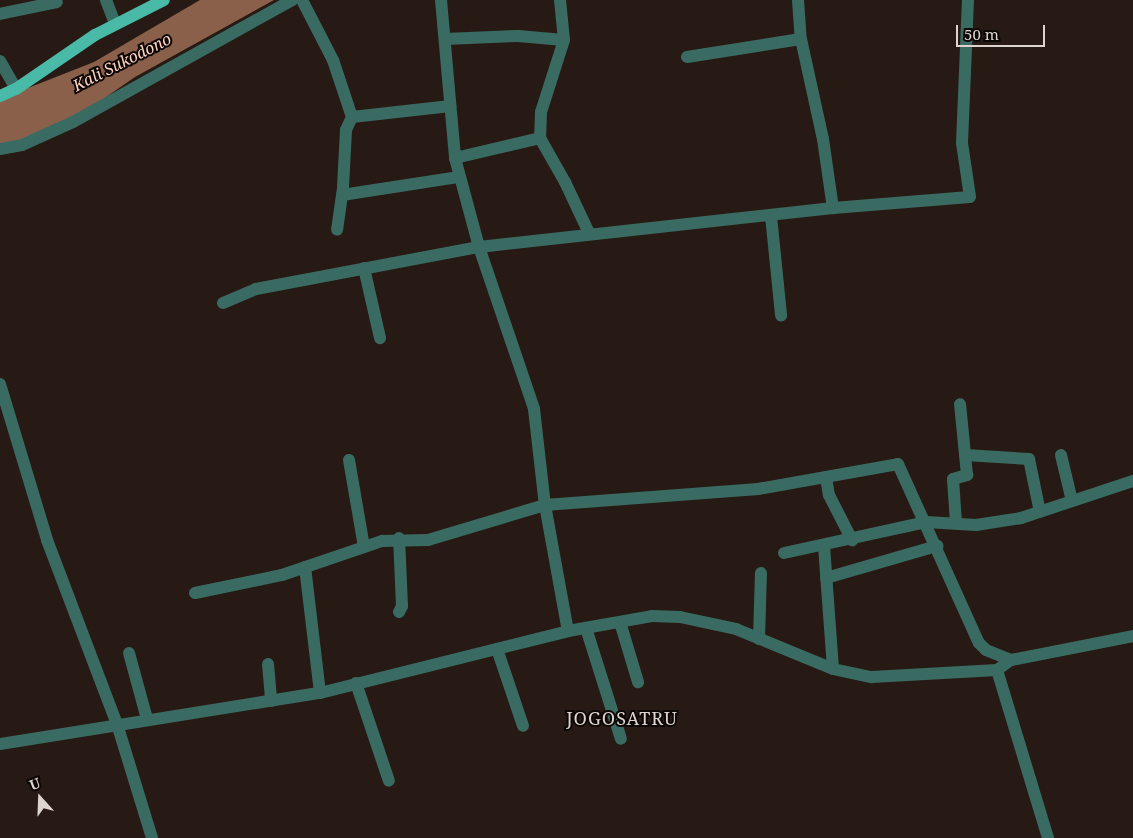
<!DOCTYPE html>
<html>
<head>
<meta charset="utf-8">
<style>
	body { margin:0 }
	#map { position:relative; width:1133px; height:838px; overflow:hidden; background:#271a14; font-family:"Noto Serif",serif }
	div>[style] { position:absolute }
	.water>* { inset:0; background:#8b604b }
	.minor>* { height:12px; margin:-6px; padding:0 6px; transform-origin:6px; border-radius:6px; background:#3a6b62 }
	.major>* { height:12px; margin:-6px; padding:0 6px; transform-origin:6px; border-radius:6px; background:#49baa7 }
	span { translate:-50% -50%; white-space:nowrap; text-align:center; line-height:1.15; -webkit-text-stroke:4px #0c0705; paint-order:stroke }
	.water-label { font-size:16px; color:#fed3be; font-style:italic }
	.quarter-label { font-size:18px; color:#ddd4cf; letter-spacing:1px }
	.north { position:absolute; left:15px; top:773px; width:50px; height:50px; -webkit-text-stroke:4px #0c0705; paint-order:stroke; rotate:340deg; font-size:14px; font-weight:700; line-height:20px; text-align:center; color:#ddd4cf }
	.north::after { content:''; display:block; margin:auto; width:18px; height:22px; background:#ddd4cf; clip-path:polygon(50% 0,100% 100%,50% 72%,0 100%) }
	.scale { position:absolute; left:956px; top:25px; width:89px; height:22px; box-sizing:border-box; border:2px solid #ddd4cf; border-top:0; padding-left:6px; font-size:15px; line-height:18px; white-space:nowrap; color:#ddd4cf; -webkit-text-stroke:4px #0c0705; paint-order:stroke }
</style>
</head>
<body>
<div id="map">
	<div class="water">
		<div style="clip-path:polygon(200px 0,274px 0,135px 77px,70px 122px,0 147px,0 99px,94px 62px)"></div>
	</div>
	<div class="minor">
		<div style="left:106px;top:0;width:26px;rotate:69deg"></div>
		<div style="left:302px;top:0;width:68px;rotate:62.7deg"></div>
		<div style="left:333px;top:60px;width:60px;rotate:71.6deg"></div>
		<div style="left:352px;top:117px;width:14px;rotate:115deg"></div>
		<div style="left:346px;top:130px;width:58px;rotate:93deg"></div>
		<div style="left:343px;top:188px;width:42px;rotate:98.1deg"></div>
		<div style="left:441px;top:0;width:159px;rotate:84.9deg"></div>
		<div style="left:455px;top:158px;width:92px;rotate:74.9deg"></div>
		<div style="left:479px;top:247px;width:171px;rotate:71.2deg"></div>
		<div style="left:534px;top:409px;width:97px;rotate:83.5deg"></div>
		<div style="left:545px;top:505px;width:128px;rotate:79.7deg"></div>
		<div style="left:560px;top:0;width:40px;rotate:84.3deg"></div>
		<div style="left:564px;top:40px;width:76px;rotate:107.7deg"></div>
		<div style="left:541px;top:112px;width:26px;rotate:92deg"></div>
		<div style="left:540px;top:138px;width:51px;rotate:60.4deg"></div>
		<div style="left:565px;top:182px;width:56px;rotate:64.8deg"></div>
		<div style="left:798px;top:0;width:39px;rotate:86deg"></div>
		<div style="left:0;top:14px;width:58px;rotate:-11.9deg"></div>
		<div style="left:445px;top:39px;width:73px;rotate:-2.4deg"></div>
		<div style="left:518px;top:36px;width:46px;rotate:5deg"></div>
		<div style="left:687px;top:57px;width:115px;rotate:-9deg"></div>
		<div style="left:801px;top:39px;width:102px;rotate:77.6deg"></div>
		<div style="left:823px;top:139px;width:70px;rotate:81.8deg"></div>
		<div style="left:0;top:61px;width:32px;rotate:60deg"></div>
		<div style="left:352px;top:117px;width:99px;rotate:-6.4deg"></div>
		<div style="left:0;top:149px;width:22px;rotate:-10deg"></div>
		<div style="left:22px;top:145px;width:56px;rotate:-24.3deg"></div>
		<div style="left:73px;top:122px;width:251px;rotate:-29.1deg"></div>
		<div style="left:455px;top:158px;width:87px;rotate:-13.2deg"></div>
		<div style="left:342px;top:195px;width:117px;rotate:-8.8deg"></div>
		<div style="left:771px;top:216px;width:100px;rotate:84.2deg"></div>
		<div style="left:364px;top:268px;width:72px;rotate:77.1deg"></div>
		<div style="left:223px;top:303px;width:36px;rotate:-23deg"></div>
		<div style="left:256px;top:289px;width:227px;rotate:-10.7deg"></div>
		<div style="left:479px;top:247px;width:356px;rotate:-6.3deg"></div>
		<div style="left:833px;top:208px;width:137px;rotate:-4.6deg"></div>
		<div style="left:970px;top:197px;width:55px;rotate:-98.4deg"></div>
		<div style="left:962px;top:143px;width:143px;rotate:-87.6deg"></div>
		<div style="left:0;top:384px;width:163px;rotate:73.2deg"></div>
		<div style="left:47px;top:540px;width:197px;rotate:69.2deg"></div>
		<div style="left:117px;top:724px;width:119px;rotate:72.9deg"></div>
		<div style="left:965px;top:455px;width:64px;rotate:3.6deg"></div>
		<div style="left:1029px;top:459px;width:54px;rotate:78.3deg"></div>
		<div style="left:1061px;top:455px;width:47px;rotate:76.6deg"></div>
		<div style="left:349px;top:460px;width:88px;rotate:80.2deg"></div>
		<div style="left:826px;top:477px;width:18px;rotate:81deg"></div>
		<div style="left:829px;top:495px;width:51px;rotate:62.9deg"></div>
		<div style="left:956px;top:523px;width:44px;rotate:-93.9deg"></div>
		<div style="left:953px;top:479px;width:15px;rotate:-16deg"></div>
		<div style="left:967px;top:475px;width:71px;rotate:-95.6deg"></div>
		<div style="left:824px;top:546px;width:123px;rotate:85.8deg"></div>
		<div style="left:784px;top:553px;width:145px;rotate:-12.3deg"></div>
		<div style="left:926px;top:522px;width:50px;rotate:3.4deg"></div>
		<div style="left:976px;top:525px;width:46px;rotate:-8.8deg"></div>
		<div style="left:1021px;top:518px;width:118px;rotate:-18.3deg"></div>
		<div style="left:305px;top:567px;width:127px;rotate:83.2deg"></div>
		<div style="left:826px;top:578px;width:116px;rotate:-16.1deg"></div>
		<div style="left:195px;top:593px;width:89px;rotate:-11.7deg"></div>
		<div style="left:282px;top:575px;width:106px;rotate:-18.8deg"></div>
		<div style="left:382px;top:541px;width:46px;rotate:-1.2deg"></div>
		<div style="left:428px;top:540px;width:122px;rotate:-16.7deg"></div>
		<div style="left:545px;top:505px;width:214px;rotate:-4.3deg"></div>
		<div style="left:758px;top:489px;width:142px;rotate:-10.1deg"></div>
		<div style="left:898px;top:464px;width:196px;rotate:65.7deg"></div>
		<div style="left:979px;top:643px;width:10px;rotate:45deg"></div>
		<div style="left:986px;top:650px;width:27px;rotate:22deg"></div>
		<div style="left:399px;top:612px;width:7px;rotate:-63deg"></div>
		<div style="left:402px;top:606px;width:68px;rotate:-92.5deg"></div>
		<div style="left:620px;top:622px;width:63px;rotate:73.3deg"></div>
		<div style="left:586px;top:628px;width:116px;rotate:72.5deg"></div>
		<div style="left:759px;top:639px;width:66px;rotate:-88.3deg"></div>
		<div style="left:497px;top:649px;width:81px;rotate:71.3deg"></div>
		<div style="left:129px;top:653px;width:68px;rotate:74.7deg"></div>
		<div style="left:268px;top:664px;width:37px;rotate:85deg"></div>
		<div style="left:997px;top:670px;width:176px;rotate:73.1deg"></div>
		<div style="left:356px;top:683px;width:103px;rotate:71.4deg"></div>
		<div style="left:0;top:744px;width:324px;rotate:-9.1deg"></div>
		<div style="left:320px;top:693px;width:256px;rotate:-14deg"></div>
		<div style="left:568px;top:631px;width:85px;rotate:-10.1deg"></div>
		<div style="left:652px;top:616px;width:28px;rotate:2deg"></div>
		<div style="left:680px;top:617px;width:57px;rotate:12.1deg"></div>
		<div style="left:736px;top:629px;width:105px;rotate:22.4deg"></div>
		<div style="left:833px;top:669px;width:40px;rotate:12deg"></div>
		<div style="left:872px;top:677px;width:125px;rotate:-3.2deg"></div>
		<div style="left:997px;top:670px;width:17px;rotate:-36deg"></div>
		<div style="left:1011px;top:660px;width:124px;rotate:-11.1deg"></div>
	</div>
	<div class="major">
		<div style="left:0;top:96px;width:17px;rotate:-24deg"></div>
		<div style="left:16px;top:89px;width:96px;rotate:-34.4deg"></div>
		<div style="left:95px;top:35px;width:77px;rotate:-26.9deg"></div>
	</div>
	<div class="water-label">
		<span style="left:122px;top:62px;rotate:-27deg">Kali Sukodono</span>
	</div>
	<div class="quarter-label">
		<span style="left:622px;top:718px">JOGOSATRU</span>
	</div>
	<div class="north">U</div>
	<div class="scale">50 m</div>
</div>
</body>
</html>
